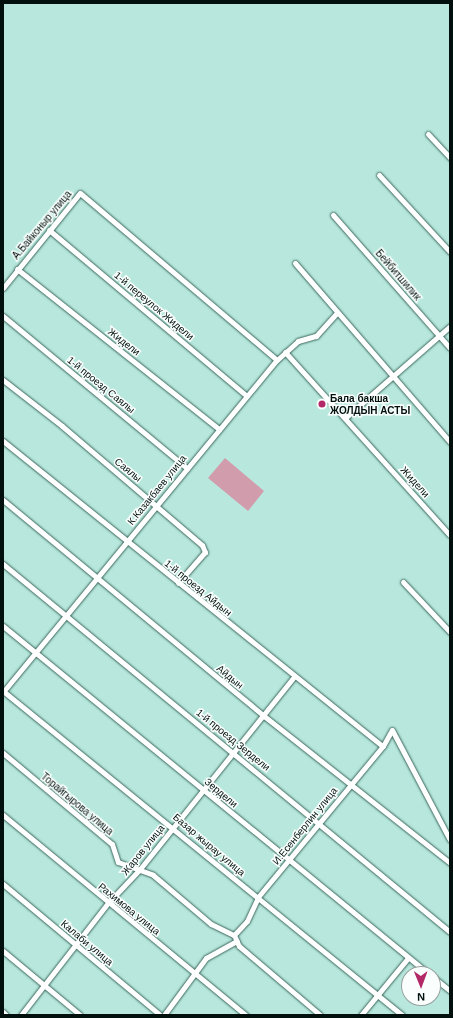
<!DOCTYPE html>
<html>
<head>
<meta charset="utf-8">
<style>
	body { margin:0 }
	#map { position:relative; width:453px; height:1018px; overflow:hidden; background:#b8e8dd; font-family:Helvetica,sans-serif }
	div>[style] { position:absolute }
	.green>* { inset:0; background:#d19cac }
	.roads { filter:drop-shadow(0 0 1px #3b675d) drop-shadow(0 0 1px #3b675d) }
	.minor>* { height:5px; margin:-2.5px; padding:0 2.5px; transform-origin:2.5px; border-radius:2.5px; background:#fff }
	.dots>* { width:11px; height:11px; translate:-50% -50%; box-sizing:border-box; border:2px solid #fafffd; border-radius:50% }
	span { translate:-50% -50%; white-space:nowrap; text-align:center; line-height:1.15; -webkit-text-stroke:3px #fafffd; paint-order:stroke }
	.street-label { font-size:10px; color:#01100d }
	.poi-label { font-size:10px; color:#01100d; font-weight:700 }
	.left { translate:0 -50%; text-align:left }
	.frame { position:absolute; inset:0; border:4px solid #01100d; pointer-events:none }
	.north { position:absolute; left:401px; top:966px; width:40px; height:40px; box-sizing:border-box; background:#fafffd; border:1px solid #969f9d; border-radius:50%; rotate:179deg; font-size:11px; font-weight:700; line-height:16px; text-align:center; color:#01100d }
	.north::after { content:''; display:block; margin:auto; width:14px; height:18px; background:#b32967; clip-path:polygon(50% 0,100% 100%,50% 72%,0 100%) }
</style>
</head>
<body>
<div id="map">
	<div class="green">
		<div style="clip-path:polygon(225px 458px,264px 491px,248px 511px,208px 478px)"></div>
	</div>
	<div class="roads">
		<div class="minor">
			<div style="left:428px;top:134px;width:33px;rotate:47deg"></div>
			<div style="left:379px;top:175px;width:105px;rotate:47.3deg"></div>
			<div style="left:333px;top:215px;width:177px;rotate:48.7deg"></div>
			<div style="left:49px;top:230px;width:258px;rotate:40deg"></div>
			<div style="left:295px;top:263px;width:237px;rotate:49.1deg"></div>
			<div style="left:17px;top:269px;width:258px;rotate:38.4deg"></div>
			<div style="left:3px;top:288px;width:122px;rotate:-51deg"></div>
			<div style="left:80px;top:193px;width:258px;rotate:40.3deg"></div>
			<div style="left:3px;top:316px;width:239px;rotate:39.6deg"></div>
			<div style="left:285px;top:352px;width:246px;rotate:48deg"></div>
			<div style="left:3px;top:380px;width:75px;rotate:37.9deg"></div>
			<div style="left:62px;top:426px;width:184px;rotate:40.4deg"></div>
			<div style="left:202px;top:545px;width:8px;rotate:67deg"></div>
			<div style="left:205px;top:552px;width:41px;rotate:131.1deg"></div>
			<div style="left:345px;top:418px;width:140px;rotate:-41.2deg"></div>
			<div style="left:3px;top:441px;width:487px;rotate:38.8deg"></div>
			<div style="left:3px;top:500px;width:339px;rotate:39.6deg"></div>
			<div style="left:264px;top:716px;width:237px;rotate:38.3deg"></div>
			<div style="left:3px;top:564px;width:579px;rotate:39.46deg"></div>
			<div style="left:403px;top:582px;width:69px;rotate:46.8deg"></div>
			<div style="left:3px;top:626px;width:550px;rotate:39.25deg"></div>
			<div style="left:3px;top:691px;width:514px;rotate:39.08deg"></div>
			<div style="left:3px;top:692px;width:430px;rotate:-50.5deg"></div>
			<div style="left:277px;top:360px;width:28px;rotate:-42deg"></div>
			<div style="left:298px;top:341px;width:19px;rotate:-16deg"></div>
			<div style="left:316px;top:336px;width:30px;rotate:-48deg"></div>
			<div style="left:392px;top:730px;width:124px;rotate:62.2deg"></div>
			<div style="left:3px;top:753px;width:142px;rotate:39.9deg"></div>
			<div style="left:112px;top:844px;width:19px;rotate:72deg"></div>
			<div style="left:118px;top:862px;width:37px;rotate:20deg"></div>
			<div style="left:153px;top:875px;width:76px;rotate:40.2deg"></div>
			<div style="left:211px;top:924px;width:25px;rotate:26deg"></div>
			<div style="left:234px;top:935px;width:12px;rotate:66deg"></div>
			<div style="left:239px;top:946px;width:106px;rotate:40.4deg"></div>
			<div style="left:3px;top:815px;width:315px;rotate:39.5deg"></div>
			<div style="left:3px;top:884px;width:204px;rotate:39.8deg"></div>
			<div style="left:234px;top:935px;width:19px;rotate:-47deg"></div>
			<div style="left:247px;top:921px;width:26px;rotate:-65deg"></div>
			<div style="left:258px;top:897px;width:196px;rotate:-50.4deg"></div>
			<div style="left:383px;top:746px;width:18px;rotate:-61deg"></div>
			<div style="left:3px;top:951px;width:100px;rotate:39.7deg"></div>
			<div style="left:433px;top:977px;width:22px;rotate:39deg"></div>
			<div style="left:3px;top:1012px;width:4px;rotate:45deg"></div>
			<div style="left:21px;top:1015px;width:142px;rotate:-52.2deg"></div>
			<div style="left:108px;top:903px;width:47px;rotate:-46.7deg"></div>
			<div style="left:140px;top:869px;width:246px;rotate:-51.3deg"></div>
			<div style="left:164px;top:1015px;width:71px;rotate:-53.6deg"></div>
			<div style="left:206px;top:958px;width:35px;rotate:-29deg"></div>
			<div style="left:361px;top:1015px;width:74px;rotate:-50.5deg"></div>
		</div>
	</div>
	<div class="dots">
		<div style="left:322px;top:404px;background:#b32967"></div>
	</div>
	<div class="street-label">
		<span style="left:42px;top:225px;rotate:-50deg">А.Байконыр улица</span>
		<span style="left:398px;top:275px;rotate:49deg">Бейбитшилик</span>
		<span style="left:154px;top:306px;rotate:40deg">1-й переулок Жидели</span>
		<span style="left:124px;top:342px;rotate:38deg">Жидели</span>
		<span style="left:101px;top:385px;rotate:39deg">1-й проезд Саялы</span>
		<span style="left:128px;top:470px;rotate:39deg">Саялы</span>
		<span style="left:415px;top:482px;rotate:48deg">Жидели</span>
		<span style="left:157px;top:490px;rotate:-51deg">К.Казакбаев улица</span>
		<span style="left:198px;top:588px;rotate:39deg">1-й проезд Айдын</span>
		<span style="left:230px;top:677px;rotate:40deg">Айдын</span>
		<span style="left:233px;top:740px;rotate:39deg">1-й проезд Зердели</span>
		<span style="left:221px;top:793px;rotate:40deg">Зердели</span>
		<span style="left:77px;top:804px;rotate:40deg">Торайгырова улица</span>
		<span style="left:305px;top:826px;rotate:-51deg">И.Есенберлин улица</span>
		<span style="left:209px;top:845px;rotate:40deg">Базар жырау улица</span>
		<span style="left:143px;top:850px;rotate:-51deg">Жаров улица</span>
		<span style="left:129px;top:909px;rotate:39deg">Рахимова улица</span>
		<span style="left:87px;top:943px;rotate:40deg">Калаби улица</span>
	</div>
	<div class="poi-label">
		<span class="left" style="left:330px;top:404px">Бала бакша<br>ЖОЛДЫН АСТЫ</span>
	</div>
	<div class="frame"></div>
	<div class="north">N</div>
</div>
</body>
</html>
